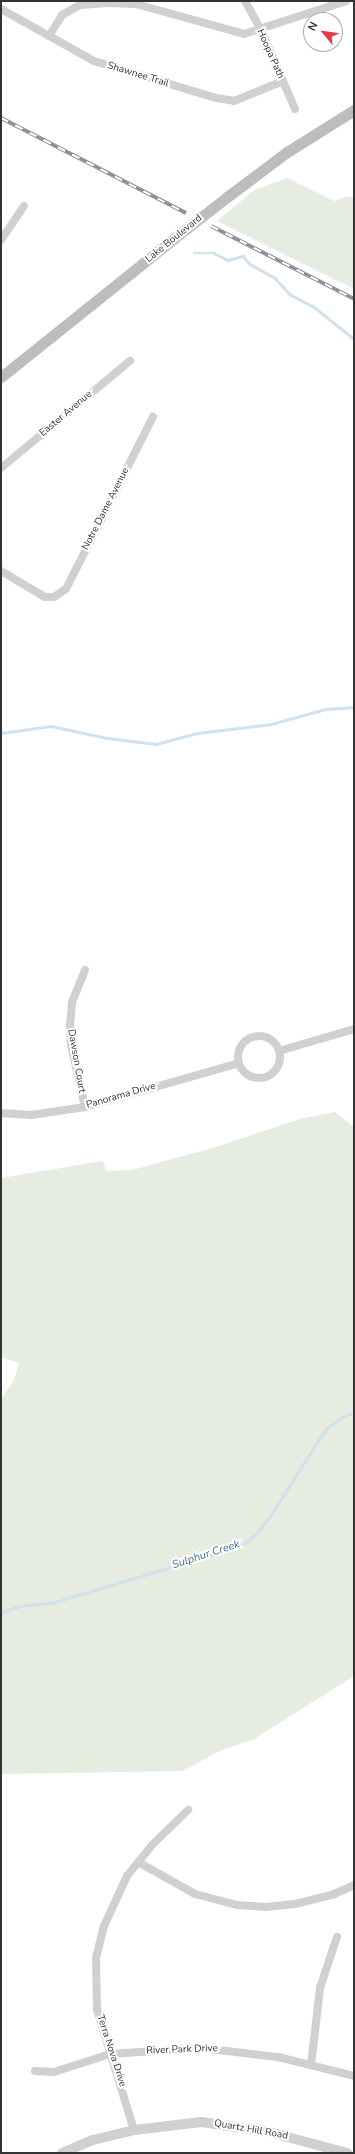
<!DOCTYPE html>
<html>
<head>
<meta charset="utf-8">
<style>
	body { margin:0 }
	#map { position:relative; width:355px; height:2154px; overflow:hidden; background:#fff; font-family:"Nunito Sans",sans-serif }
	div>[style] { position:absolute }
	.green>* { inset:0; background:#e6ecdf }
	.stream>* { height:2.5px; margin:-1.25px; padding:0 1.25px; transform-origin:1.25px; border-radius:1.25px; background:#cfe2ee }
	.minor>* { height:8px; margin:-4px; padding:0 4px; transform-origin:4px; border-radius:4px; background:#d0d0d0 }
	.minor>.ring { margin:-4px; padding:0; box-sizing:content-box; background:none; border:8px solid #d0d0d0; border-radius:50% }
	.tertiary>* { height:10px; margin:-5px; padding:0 5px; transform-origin:5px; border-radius:5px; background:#d0d0d0 }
	.secondary>* { height:11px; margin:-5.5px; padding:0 5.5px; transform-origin:5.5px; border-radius:5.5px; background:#bdbdbd }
	.rail>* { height:4px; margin-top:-2px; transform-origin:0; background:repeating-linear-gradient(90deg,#fff 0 8px,#888 0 16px); box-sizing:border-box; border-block:1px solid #888 }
	.secondary-bridge>* { height:11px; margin:-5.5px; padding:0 5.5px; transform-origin:5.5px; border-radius:5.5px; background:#bdbdbd }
	span { translate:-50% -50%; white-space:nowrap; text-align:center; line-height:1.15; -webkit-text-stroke:4px #fff; paint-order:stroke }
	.street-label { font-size:10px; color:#333 }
	.water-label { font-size:11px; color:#3f7597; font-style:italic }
	.frame { position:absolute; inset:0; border:2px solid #333; pointer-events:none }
	.north { position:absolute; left:303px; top:12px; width:40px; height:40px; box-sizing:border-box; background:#fff; border:1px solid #adadad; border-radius:50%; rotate:299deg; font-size:11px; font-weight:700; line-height:16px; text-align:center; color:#333 }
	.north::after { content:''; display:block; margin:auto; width:14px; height:18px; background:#e63946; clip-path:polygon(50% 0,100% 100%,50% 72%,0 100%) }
</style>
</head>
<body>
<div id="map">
	<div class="green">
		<div style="clip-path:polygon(287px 178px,334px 201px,345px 197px,354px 197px,354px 289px,217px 221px,253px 191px)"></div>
		<div style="clip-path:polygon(335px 1112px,354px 1127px,354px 1676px,254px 1739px,220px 1751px,182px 1771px,1px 1774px,1px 1399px,14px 1380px,19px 1363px,1px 1357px,1px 1178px,103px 1161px,106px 1171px,132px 1170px,216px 1147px,300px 1119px)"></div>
	</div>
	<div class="stream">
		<div style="left:194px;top:253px;width:20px"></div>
		<div style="left:214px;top:253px;width:16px;rotate:27deg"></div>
		<div style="left:228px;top:260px;width:16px;rotate:-15deg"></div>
		<div style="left:243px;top:256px;width:11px;rotate:49deg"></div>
		<div style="left:250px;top:264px;width:29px;rotate:29deg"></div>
		<div style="left:275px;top:278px;width:23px;rotate:47deg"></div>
		<div style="left:291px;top:295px;width:25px;rotate:27deg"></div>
		<div style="left:313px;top:306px;width:53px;rotate:38.8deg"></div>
		<div style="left:1px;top:733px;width:50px;rotate:-8deg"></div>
		<div style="left:51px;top:726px;width:57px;rotate:12.1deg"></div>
		<div style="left:107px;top:738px;width:49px;rotate:7deg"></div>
		<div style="left:156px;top:744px;width:42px;rotate:-15deg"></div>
		<div style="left:197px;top:733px;width:75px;rotate:-6.9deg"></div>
		<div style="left:271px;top:724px;width:57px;rotate:-15.3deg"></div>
		<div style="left:326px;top:709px;width:28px;rotate:-4deg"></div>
		<div style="left:1px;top:1613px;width:19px;rotate:-21deg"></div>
		<div style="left:19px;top:1606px;width:36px;rotate:-6deg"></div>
		<div style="left:55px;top:1602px;width:194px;rotate:-16.8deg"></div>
		<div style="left:241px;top:1546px;width:19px;rotate:-39deg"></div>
		<div style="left:256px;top:1534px;width:23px;rotate:-52deg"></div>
		<div style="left:270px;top:1516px;width:102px;rotate:-57.4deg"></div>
		<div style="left:325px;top:1430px;width:18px;rotate:-38deg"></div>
		<div style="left:339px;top:1419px;width:17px;rotate:-25deg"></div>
	</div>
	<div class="minor">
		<div style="left:245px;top:1px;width:33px;rotate:61deg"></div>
		<div style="left:261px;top:30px;width:86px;rotate:66.7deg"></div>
		<div style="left:1px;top:9px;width:107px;rotate:29.2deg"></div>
		<div style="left:94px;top:61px;width:127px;rotate:16.9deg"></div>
		<div style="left:216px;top:98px;width:18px;rotate:9deg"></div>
		<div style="left:234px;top:101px;width:53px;rotate:-22.2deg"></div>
		<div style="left:49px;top:36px;width:25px;rotate:-58deg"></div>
		<div style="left:62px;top:15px;width:21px;rotate:-29deg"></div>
		<div style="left:80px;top:5px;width:28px;rotate:-4deg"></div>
		<div style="left:108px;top:3px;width:28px;rotate:2deg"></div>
		<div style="left:136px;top:4px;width:112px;rotate:15.5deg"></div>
		<div style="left:244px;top:34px;width:107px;rotate:-17.9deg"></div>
		<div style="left:1px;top:240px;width:41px;rotate:-55.9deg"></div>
		<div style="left:1px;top:468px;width:168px;rotate:-39.7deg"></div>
		<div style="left:1px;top:571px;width:51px;rotate:30.6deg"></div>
		<div style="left:45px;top:597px;width:9px"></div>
		<div style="left:54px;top:597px;width:14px;rotate:-34deg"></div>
		<div style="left:66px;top:589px;width:193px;rotate:-63.2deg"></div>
		<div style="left:85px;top:970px;width:35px;rotate:112deg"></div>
		<div style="left:72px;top:1003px;width:21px;rotate:95deg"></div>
		<div style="left:70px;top:1024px;width:21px;rotate:87deg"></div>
		<div style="left:71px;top:1045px;width:64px;rotate:77.3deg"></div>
		<div class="ring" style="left:238px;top:1036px;width:34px;height:34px"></div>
		<div style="left:279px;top:1051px;width:78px;rotate:-16.3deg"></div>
		<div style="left:1px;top:1113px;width:30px;rotate:4deg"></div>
		<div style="left:31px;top:1115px;width:55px;rotate:-8.4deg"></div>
		<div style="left:85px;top:1107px;width:160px;rotate:-15.9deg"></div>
		<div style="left:138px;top:1862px;width:65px;rotate:29.3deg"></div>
		<div style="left:195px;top:1894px;width:43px;rotate:14.7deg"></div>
		<div style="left:237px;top:1905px;width:29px;rotate:4deg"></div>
		<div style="left:266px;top:1907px;width:29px;rotate:-6deg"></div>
		<div style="left:295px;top:1904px;width:38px;rotate:-14deg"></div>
		<div style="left:332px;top:1895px;width:24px;rotate:-24deg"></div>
		<div style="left:311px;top:2065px;width:78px;rotate:-83.3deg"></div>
		<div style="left:320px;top:1988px;width:54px;rotate:-71.6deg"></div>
		<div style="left:35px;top:2071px;width:19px;rotate:3deg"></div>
		<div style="left:54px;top:2072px;width:59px;rotate:-17.8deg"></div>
		<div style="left:110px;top:2054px;width:91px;rotate:-3.8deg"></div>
		<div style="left:201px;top:2048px;width:78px;rotate:6.7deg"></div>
		<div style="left:278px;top:2057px;width:78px;rotate:14deg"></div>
		<div style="left:134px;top:2130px;width:126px;rotate:-107.1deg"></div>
		<div style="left:97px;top:2010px;width:52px;rotate:-91.1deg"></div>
		<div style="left:96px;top:1958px;width:33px;rotate:-76deg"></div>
		<div style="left:104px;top:1926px;width:55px;rotate:-65.3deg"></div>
		<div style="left:127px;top:1876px;width:38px;rotate:-51deg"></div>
		<div style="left:151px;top:1846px;width:52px;rotate:-44.2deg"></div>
	</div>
	<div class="tertiary">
		<div style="left:62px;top:2153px;width:34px;rotate:-23deg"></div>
		<div style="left:93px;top:2140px;width:42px;rotate:-13.7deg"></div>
		<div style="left:134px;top:2130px;width:68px;rotate:-6.7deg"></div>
		<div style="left:202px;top:2122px;width:68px;rotate:8.5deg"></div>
		<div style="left:269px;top:2132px;width:81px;rotate:15.1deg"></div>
	</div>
	<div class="secondary">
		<div style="left:227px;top:197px;width:75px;rotate:-36.9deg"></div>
		<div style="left:287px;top:152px;width:79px;rotate:-32.1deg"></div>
		<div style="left:1px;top:377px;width:221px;rotate:-38.7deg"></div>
	</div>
	<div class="rail">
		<div style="left:1px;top:118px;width:208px;rotate:27.2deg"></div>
		<div style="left:211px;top:226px;width:161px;rotate:27deg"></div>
	</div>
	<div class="secondary-bridge">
		<div style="left:173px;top:239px;width:68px;rotate:-37.9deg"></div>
	</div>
	<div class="street-label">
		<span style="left:270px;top:54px;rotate:66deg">Hoopa Path</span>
		<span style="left:138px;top:75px;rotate:17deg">Shawnee Trail</span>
		<span style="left:174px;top:239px;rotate:-39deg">Lake Boulevard</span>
		<span style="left:66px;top:414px;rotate:-40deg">Easter Avenue</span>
		<span style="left:106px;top:509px;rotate:-63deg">Notre Dame Avenue</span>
		<span style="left:76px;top:1061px;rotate:80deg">Dawson Court</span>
		<span style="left:121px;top:1096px;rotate:-16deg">Panorama Drive</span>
		<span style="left:182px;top:2050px;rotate:-2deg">River Park Drive</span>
		<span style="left:111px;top:2051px;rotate:72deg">Terra Nova Drive</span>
		<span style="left:251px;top:2130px;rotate:10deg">Quartz Hill Road</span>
	</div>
	<div class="water-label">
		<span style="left:206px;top:1555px;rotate:-18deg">Sulphur Creek</span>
	</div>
	<div class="frame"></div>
	<div class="north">N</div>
</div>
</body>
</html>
